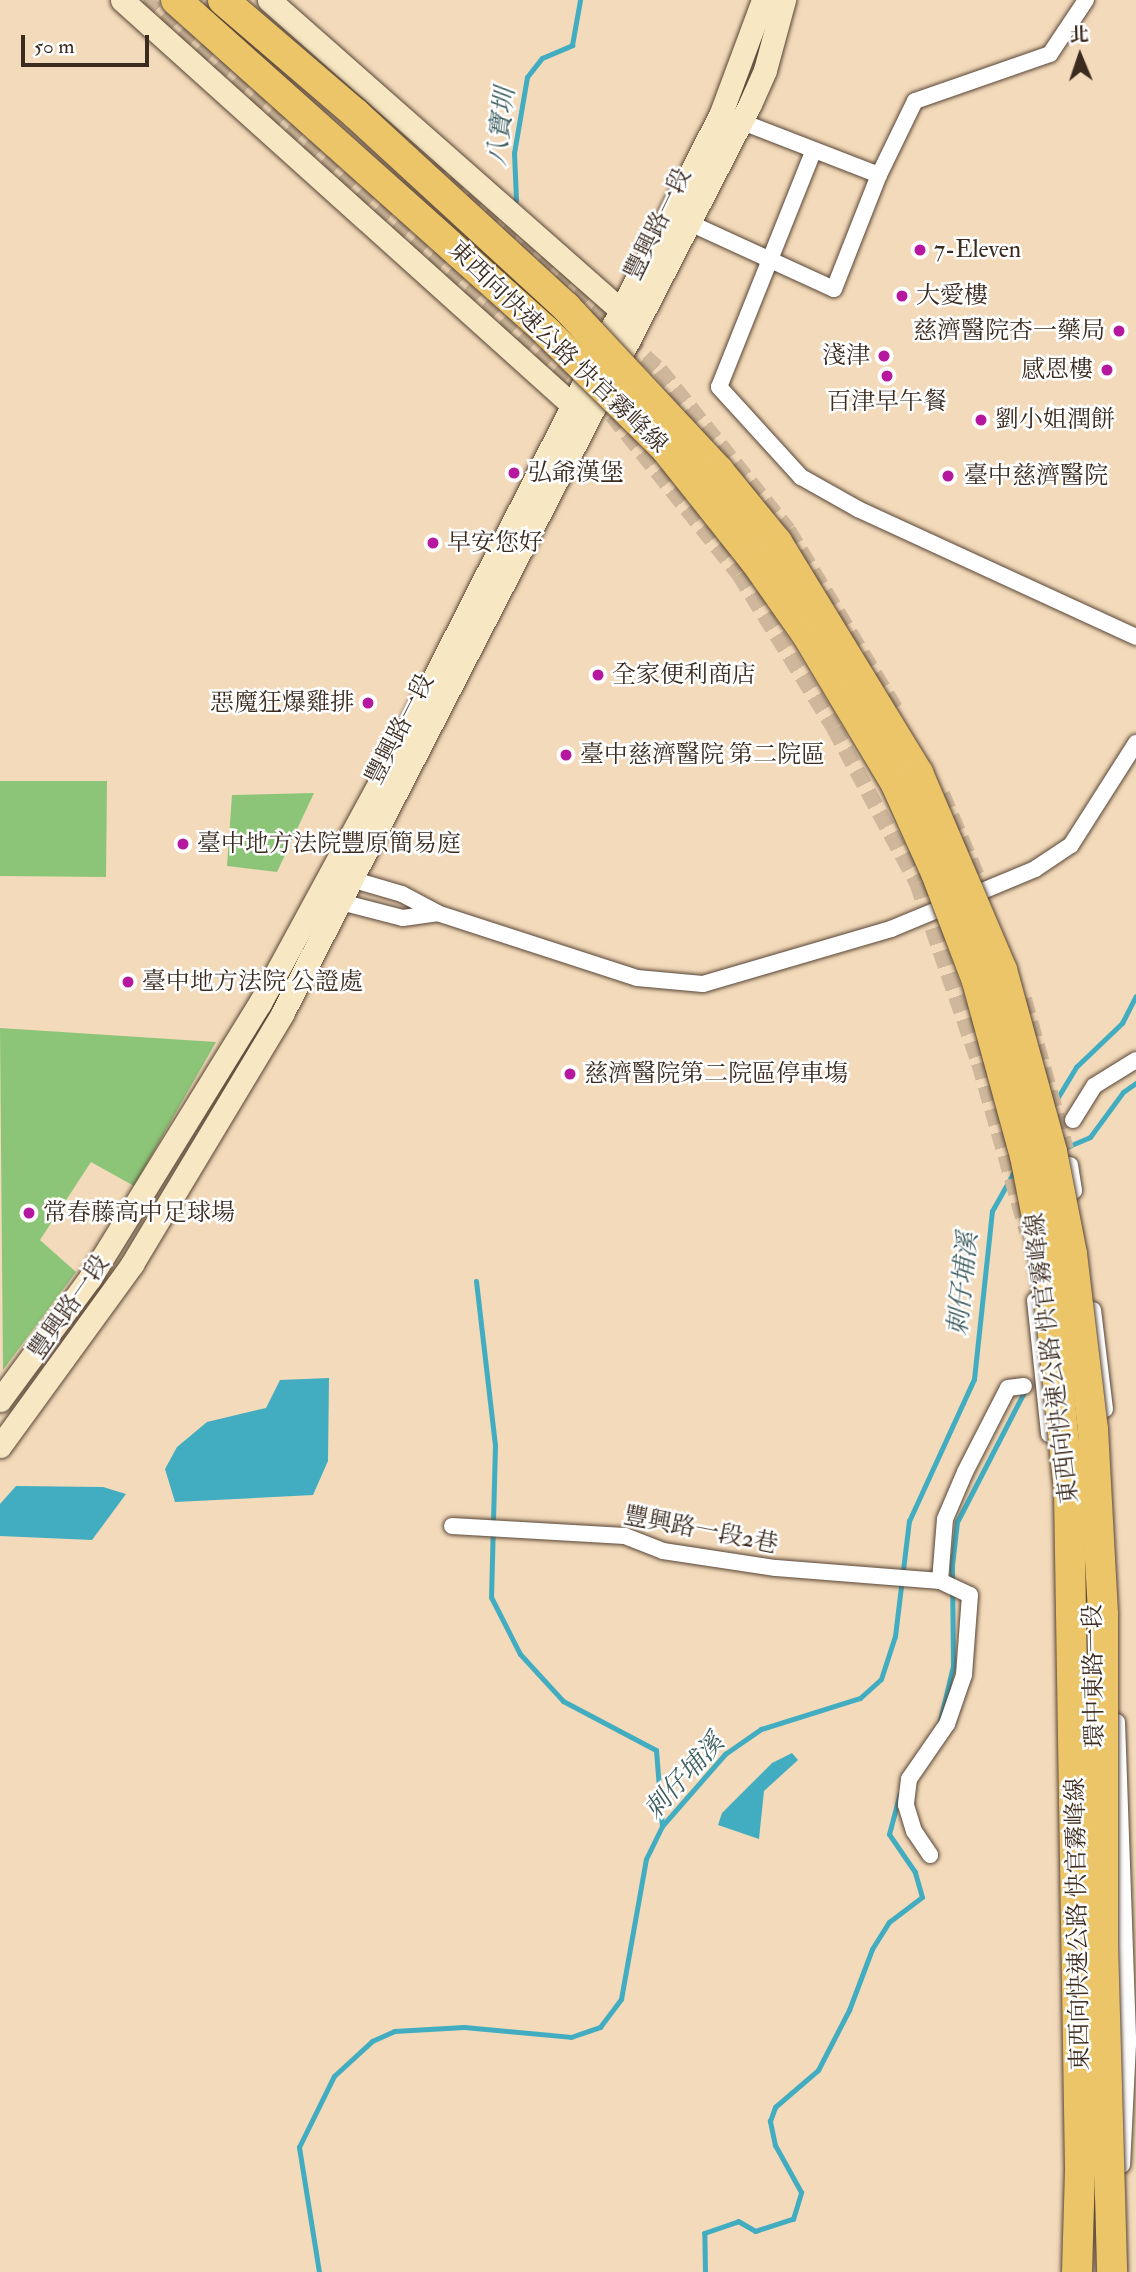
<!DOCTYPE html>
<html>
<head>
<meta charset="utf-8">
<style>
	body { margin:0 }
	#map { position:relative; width:1136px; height:2272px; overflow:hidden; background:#f3daba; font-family:"IM FELL Double Pica","Noto Serif TC",serif }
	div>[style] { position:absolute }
	.green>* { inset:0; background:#8dc578 }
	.water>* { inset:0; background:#42adc1 }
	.stream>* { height:5px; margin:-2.5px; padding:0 2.5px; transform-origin:2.5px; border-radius:2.5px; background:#42adc1 }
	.street-tunnel>* { height:16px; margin-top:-8px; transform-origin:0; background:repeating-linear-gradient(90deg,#ceb79b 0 16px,transparent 0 24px) }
	.roads { filter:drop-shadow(0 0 2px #574435) drop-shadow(0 0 2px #574435) }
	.street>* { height:16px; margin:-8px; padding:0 8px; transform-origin:8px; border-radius:8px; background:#fff }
	.secondary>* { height:23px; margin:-11.5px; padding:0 11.5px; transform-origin:11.5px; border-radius:11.5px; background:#f7e8c3 }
	.bridges { filter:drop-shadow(0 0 2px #574435) drop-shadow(0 0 2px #574435) }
	.highway-bridge>* { height:30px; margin:-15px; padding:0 15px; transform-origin:15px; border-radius:15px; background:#ecc569 }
	.dots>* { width:19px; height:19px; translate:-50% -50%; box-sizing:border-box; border:4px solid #fff; border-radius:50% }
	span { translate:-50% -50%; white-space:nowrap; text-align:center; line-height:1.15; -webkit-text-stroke:5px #fff; paint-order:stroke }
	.street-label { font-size:24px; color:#3b2a1e }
	.poi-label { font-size:24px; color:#3b2a1e }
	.left { translate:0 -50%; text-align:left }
	.right { translate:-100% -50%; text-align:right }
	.water-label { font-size:26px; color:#3e5e5f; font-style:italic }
	.north { position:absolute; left:1045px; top:21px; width:70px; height:70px; -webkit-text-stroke:5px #fff; paint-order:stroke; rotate:358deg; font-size:19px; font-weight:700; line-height:28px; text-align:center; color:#3b2a1e }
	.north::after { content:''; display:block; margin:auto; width:24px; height:32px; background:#3b2a1e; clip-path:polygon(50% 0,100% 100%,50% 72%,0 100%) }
	.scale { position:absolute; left:21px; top:35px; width:128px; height:32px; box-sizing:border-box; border:4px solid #3b2a1e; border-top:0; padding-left:9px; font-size:21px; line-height:24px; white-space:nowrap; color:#3b2a1e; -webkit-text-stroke:5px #fff; paint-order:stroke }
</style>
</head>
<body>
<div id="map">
	<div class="green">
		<div style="clip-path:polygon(0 781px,107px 781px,106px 877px,0 876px)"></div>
		<div style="clip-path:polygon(314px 793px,277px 872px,227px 866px,232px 795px)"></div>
		<div style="clip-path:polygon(0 1028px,216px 1042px,134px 1186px,91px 1162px,40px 1240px,76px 1272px,3px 1370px)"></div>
	</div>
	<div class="water">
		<div style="clip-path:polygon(329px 1378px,328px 1461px,313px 1495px,175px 1502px,165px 1469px,177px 1447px,207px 1422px,266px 1408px,280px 1380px)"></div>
		<div style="clip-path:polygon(16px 1486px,103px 1487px,126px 1494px,92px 1540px,0 1536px,0 1504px)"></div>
		<div style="clip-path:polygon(792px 1753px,798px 1760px,764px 1791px,759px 1839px,718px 1825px,722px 1813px,772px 1763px)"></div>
	</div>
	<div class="stream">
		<div style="left:516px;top:200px;width:47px;rotate:-92.4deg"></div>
		<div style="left:514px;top:153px;width:77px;rotate:-80.3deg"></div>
		<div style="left:527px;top:77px;width:24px;rotate:-52deg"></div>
		<div style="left:542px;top:58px;width:33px;rotate:-23deg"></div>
		<div style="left:572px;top:45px;width:46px;rotate:-79.9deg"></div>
		<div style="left:1052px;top:1107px;width:47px;rotate:-59deg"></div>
		<div style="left:1076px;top:1067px;width:64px;rotate:-43.7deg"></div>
		<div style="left:1122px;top:1023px;width:30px;rotate:-63deg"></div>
		<div style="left:1062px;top:1149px;width:30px;rotate:-23deg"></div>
		<div style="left:1090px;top:1137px;width:56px;rotate:-53.7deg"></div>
		<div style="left:1123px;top:1092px;width:16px;rotate:-35deg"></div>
		<div style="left:476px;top:1281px;width:165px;rotate:83.4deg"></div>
		<div style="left:495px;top:1445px;width:152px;rotate:91.5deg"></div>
		<div style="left:491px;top:1597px;width:64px;rotate:63deg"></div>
		<div style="left:520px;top:1654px;width:64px;rotate:47.5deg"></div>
		<div style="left:563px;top:1701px;width:105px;rotate:27.8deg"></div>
		<div style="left:656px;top:1750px;width:76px;rotate:85.5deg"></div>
		<div style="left:939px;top:1725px;width:61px;rotate:-76.7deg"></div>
		<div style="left:953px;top:1666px;width:101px;rotate:-90.6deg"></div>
		<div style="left:952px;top:1565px;width:43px;rotate:-83.4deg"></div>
		<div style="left:957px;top:1522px;width:148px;rotate:-62.7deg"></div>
		<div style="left:319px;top:2272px;width:127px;rotate:-99.1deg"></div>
		<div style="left:299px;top:2147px;width:79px;rotate:-63.8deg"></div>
		<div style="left:334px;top:2076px;width:52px;rotate:-42.6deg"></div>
		<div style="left:372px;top:2041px;width:24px;rotate:-24deg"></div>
		<div style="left:394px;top:2031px;width:70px;rotate:-3.3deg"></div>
		<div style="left:464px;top:2027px;width:107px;rotate:5.3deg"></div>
		<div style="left:571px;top:2037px;width:31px;rotate:-19deg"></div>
		<div style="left:600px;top:2027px;width:35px;rotate:-53deg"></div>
		<div style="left:621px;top:1999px;width:142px;rotate:-79.9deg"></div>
		<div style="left:646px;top:1859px;width:37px;rotate:-64deg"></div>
		<div style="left:662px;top:1826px;width:96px;rotate:-48.8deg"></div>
		<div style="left:725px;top:1754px;width:44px;rotate:-34.8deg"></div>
		<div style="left:761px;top:1729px;width:104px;rotate:-17.4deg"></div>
		<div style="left:860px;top:1698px;width:28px;rotate:-42deg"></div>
		<div style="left:881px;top:1679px;width:45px;rotate:-72deg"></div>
		<div style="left:895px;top:1636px;width:116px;rotate:-83.1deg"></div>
		<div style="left:909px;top:1521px;width:156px;rotate:-65.4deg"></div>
		<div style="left:974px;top:1379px;width:169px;rotate:-83.9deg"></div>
		<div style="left:992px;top:1211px;width:47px;rotate:-60.7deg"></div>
		<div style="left:705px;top:2272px;width:39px;rotate:-91deg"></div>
		<div style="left:704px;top:2233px;width:36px;rotate:-19deg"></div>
		<div style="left:738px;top:2221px;width:20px;rotate:30deg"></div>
		<div style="left:755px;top:2231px;width:40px;rotate:-18deg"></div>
		<div style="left:793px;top:2219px;width:28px;rotate:-73deg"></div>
		<div style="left:801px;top:2192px;width:54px;rotate:-119deg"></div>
		<div style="left:775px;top:2145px;width:25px;rotate:-102deg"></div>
		<div style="left:770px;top:2121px;width:15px;rotate:-70deg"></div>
		<div style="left:775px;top:2107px;width:57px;rotate:-40.7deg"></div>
		<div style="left:818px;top:2070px;width:68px;rotate:-62.7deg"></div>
		<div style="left:849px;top:2010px;width:65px;rotate:-69.3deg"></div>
		<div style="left:872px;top:1949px;width:32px;rotate:-58deg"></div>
		<div style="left:889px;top:1922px;width:41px;rotate:-37.1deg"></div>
		<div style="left:922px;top:1897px;width:26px;rotate:-106deg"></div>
		<div style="left:915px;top:1872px;width:46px;rotate:-124.4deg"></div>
		<div style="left:889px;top:1834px;width:42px;rotate:-75deg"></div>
	</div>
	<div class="street-tunnel">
		<div style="left:144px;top:0;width:593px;rotate:41.51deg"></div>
		<div style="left:431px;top:164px;width:308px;rotate:42deg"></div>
		<div style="left:660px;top:370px;width:205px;rotate:51.3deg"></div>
		<div style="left:788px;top:530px;width:214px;rotate:59deg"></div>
		<div style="left:612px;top:415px;width:203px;rotate:51.4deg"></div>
		<div style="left:739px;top:574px;width:181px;rotate:58.3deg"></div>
		<div style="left:834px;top:728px;width:176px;rotate:61.8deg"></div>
		<div style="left:917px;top:883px;width:190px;rotate:71deg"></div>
		<div style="left:979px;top:1063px;width:176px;rotate:74.1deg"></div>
		<div style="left:942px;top:794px;width:117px;rotate:66.9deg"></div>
		<div style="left:1024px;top:999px;width:156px;rotate:74.4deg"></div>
	</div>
	<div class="roads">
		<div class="street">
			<div style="left:813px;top:152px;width:253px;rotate:111.8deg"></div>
			<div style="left:719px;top:387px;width:122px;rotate:47.7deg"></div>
			<div style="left:801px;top:477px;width:65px;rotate:29.3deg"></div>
			<div style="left:858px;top:509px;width:306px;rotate:24.7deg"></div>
			<div style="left:879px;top:175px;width:82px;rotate:-64.1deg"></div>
			<div style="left:915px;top:101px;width:143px;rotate:-19.2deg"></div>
			<div style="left:1050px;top:54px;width:65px;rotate:-56.3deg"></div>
			<div style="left:681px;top:219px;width:168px;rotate:24.6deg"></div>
			<div style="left:834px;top:289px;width:123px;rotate:-68.5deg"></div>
			<div style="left:879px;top:175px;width:158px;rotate:-158.8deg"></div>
			<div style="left:344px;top:877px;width:60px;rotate:16.3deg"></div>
			<div style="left:402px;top:894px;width:40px;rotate:28deg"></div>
			<div style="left:437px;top:913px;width:210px;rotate:18deg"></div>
			<div style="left:637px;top:978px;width:66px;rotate:5.2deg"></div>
			<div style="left:703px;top:984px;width:196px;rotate:-16.3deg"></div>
			<div style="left:891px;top:929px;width:156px;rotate:-22.6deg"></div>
			<div style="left:1035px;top:869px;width:43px;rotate:-33.7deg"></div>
			<div style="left:1071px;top:845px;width:121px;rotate:-57.5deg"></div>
			<div style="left:333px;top:900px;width:72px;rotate:14.4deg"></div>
			<div style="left:403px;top:918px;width:34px;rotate:-8deg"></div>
			<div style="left:1073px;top:1120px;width:40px;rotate:-58deg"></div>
			<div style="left:1094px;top:1086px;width:49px;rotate:-31.8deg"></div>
			<div style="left:1070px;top:1165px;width:26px;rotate:81deg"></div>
			<div style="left:1035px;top:1300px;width:135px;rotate:84deg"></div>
			<div style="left:1093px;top:1310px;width:100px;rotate:83.1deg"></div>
			<div style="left:452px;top:1526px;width:173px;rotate:3.3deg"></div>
			<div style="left:625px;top:1536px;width:41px;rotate:21.5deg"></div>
			<div style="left:663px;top:1551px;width:114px;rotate:8.6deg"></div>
			<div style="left:776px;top:1568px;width:165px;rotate:4.5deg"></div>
			<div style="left:940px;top:1581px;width:33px;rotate:25deg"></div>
			<div style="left:970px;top:1595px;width:80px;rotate:94.3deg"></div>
			<div style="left:964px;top:1675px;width:52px;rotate:109.1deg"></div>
			<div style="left:947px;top:1724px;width:67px;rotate:124.6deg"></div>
			<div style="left:909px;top:1779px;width:26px;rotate:97deg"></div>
			<div style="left:906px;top:1805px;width:27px;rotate:73deg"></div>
			<div style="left:914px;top:1831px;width:29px;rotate:56deg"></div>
			<div style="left:940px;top:1581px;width:62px;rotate:-85.4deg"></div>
			<div style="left:945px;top:1519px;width:51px;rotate:-66.9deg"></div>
			<div style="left:965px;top:1472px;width:94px;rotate:-62.9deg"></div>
			<div style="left:1008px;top:1388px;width:16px;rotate:-7deg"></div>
			<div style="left:1117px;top:1722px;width:322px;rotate:88deg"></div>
			<div style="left:1128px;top:2044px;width:121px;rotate:92.8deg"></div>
		</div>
		<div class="secondary">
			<div style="left:122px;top:0;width:616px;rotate:41.97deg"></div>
			<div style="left:269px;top:0;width:481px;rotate:41.4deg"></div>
			<div style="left:0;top:1400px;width:152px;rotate:-53.6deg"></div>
			<div style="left:90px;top:1278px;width:323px;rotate:-58.3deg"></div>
			<div style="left:260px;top:1003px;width:296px;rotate:-61.5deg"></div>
			<div style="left:401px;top:743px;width:707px;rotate:-63.07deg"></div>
			<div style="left:721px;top:113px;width:121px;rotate:-69.6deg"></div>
			<div style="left:0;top:1446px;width:225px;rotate:-54deg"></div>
			<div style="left:132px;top:1264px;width:292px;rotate:-59deg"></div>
			<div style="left:282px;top:1014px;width:1023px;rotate:-62.78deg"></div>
			<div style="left:750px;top:104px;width:37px;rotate:-66deg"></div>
			<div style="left:765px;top:70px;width:73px;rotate:-74.8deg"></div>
		</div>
	</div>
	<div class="bridges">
		<div class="highway-bridge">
			<div style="left:176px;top:0;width:498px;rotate:41.8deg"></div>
			<div style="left:547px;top:332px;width:165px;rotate:44.5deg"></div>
			<div style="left:665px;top:448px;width:144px;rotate:51.5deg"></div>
			<div style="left:755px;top:561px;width:90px;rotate:54.9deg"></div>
			<div style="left:807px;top:635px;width:174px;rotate:59.1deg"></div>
			<div style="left:896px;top:784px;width:98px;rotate:65.8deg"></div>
			<div style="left:936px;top:873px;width:116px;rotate:69.2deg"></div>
			<div style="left:977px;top:981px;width:181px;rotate:74.7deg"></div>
			<div style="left:1025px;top:1156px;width:104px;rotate:78.9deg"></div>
			<div style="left:1045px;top:1258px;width:233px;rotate:84.1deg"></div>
			<div style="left:1069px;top:1490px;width:681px;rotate:89.07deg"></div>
			<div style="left:1080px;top:2171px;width:101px;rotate:91.7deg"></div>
			<div style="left:223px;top:0;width:175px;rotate:40.6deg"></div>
			<div style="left:356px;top:114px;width:285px;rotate:42.6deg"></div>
			<div style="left:566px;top:307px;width:224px;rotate:47deg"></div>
			<div style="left:719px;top:471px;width:92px;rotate:50.8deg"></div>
			<div style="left:777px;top:542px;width:271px;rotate:58.6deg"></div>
			<div style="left:918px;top:773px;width:214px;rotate:66.9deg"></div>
			<div style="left:1002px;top:970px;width:189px;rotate:74.6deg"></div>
			<div style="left:1052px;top:1152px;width:104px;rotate:78.9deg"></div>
			<div style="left:1072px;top:1254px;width:176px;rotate:83.2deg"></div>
			<div style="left:1093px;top:1429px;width:185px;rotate:86.9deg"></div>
			<div style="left:1103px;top:1614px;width:331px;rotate:90deg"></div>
			<div style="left:1103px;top:1945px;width:327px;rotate:88.4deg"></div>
		</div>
	</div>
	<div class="dots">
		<div style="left:920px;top:250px;background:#b5179e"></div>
		<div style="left:902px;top:296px;background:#b5179e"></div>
		<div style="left:1119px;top:331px;background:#b5179e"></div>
		<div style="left:884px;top:356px;background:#b5179e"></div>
		<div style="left:1107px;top:370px;background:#b5179e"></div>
		<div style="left:887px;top:376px;background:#b5179e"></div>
		<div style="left:981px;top:420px;background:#b5179e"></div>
		<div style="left:514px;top:473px;background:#b5179e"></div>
		<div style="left:948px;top:476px;background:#b5179e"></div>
		<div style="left:433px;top:543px;background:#b5179e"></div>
		<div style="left:598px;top:675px;background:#b5179e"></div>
		<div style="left:368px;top:703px;background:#b5179e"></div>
		<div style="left:566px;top:755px;background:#b5179e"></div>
		<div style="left:183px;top:844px;background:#b5179e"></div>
		<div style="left:128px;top:982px;background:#b5179e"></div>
		<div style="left:570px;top:1074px;background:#b5179e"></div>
		<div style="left:29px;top:1213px;background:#b5179e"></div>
	</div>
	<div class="street-label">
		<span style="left:658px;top:224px;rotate:-64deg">豐興路一段</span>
		<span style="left:558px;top:347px;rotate:44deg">東西向快速公路 快官霧峰線</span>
		<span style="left:400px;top:729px;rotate:-63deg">豐興路一段</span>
		<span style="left:69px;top:1307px;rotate:-55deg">豐興路一段</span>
		<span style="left:1052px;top:1358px;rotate:-97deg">東西向快速公路 快官霧峰線</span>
		<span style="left:701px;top:1530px;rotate:11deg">豐興路一段2巷</span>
		<span style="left:1094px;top:1676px;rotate:-91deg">環中東路一段</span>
		<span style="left:1078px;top:1924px;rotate:-91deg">東西向快速公路 快官霧峰線</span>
	</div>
	<div class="poi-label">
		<span class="left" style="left:934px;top:250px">7-Eleven</span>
		<span class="left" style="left:916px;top:296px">大愛樓</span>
		<span class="right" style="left:1105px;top:331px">慈濟醫院杏一藥局</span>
		<span class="right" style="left:870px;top:356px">淺津</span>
		<span class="right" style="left:1093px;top:370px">感恩樓</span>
		<span style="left:887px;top:402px">百津早午餐</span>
		<span class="left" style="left:995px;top:420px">劉小姐潤餅</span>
		<span class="left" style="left:528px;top:473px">弘爺漢堡</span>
		<span class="left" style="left:964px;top:476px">臺中慈濟醫院</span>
		<span class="left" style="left:447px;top:543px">早安您好</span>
		<span class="left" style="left:612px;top:675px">全家便利商店</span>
		<span class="right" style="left:354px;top:703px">惡魔狂爆雞排</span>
		<span class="left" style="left:580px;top:755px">臺中慈濟醫院 第二院區</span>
		<span class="left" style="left:197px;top:844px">臺中地方法院豐原簡易庭</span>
		<span class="left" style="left:142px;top:982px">臺中地方法院 公證處</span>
		<span class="left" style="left:584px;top:1074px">慈濟醫院第二院區停車塲</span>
		<span class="left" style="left:43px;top:1213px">常春藤高中足球場</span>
	</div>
	<div class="water-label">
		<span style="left:502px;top:127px;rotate:-83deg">八寶圳</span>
		<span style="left:964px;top:1284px;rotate:-84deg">刺仔埔溪</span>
		<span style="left:685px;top:1777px;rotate:-48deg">刺仔埔溪</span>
	</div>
	<div class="north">北</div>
	<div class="scale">50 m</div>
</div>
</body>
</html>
